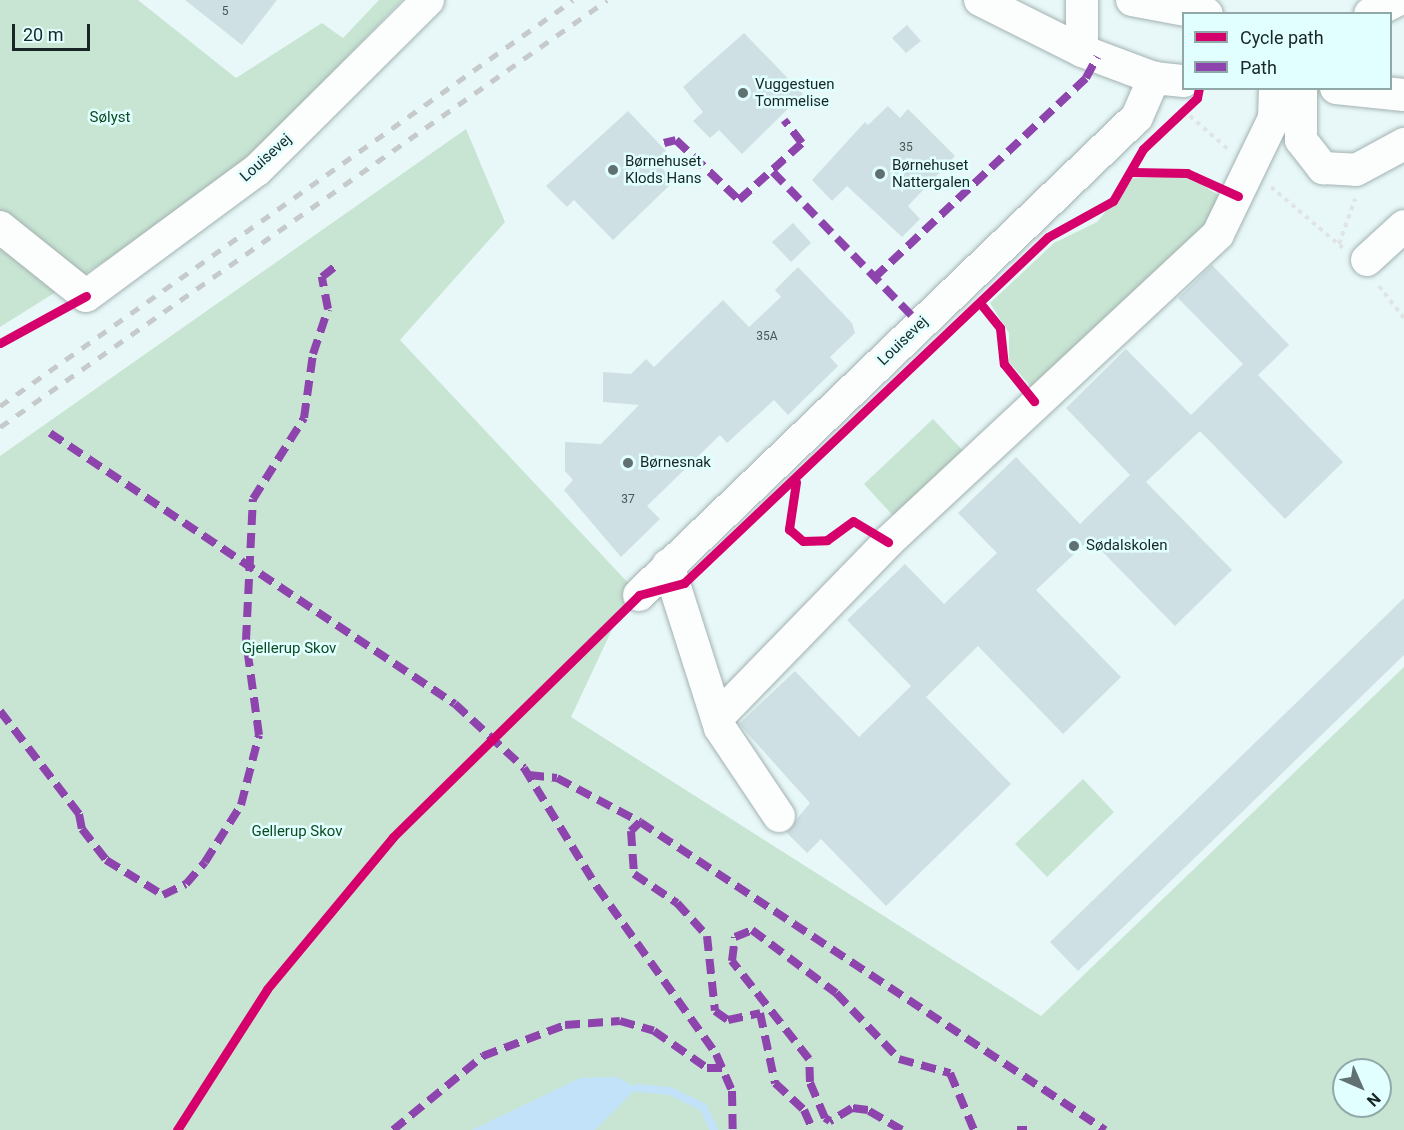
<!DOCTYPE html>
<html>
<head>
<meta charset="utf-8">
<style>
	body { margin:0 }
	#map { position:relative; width:1404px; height:1130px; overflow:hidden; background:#e8f8f8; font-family:Roboto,sans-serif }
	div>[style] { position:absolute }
	.green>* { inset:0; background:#c8e5d3 }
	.water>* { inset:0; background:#c2e2f9 }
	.stream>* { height:8px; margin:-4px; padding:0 4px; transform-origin:4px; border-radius:4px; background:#c2e2f9 }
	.building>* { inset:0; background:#cee0e3 }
	.path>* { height:4px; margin-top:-2px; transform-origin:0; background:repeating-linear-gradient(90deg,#dfe4e4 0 4.5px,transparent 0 9px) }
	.roads { filter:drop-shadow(0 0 2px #a3b1b1) drop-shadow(0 0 2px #a3b1b1) }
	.minor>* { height:32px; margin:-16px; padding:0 16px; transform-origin:16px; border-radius:16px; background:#fcfefe }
	.rail>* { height:4.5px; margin-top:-2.25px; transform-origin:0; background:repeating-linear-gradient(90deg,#c6caca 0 10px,transparent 0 20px) }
	.quiet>* { height:8px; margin-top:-4px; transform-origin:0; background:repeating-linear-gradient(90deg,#8e44ad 0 15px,transparent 0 23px) }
	.cycleway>* { height:9px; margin:-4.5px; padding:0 4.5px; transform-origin:4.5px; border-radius:4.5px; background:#d6006c }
	.dots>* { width:16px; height:16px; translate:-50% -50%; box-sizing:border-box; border:3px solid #e1ffff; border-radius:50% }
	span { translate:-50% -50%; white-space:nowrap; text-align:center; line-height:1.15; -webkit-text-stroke:5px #e1ffff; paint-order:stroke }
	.number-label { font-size:12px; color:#485657 }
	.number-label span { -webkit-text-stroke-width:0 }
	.poi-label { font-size:15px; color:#182626 }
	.left { translate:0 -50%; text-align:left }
	.park-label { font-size:15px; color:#0d4b22 }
	.street-label { font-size:15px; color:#182626 }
	.legend { position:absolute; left:1182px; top:12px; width:210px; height:78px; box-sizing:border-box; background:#e1ffff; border:2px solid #91a8a8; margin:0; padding:8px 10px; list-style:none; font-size:18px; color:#182626 }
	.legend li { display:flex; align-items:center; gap:12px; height:30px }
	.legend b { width:30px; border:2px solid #91a8a8 }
	.north { position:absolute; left:1332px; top:1058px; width:60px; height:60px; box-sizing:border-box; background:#e1ffff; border:2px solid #91a8a8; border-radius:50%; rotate:135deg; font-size:16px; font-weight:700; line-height:24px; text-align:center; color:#182626 }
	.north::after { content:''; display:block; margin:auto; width:21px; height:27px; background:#617070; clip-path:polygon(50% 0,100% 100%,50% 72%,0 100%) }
	.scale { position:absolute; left:12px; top:24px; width:78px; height:27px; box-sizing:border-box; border:3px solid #182626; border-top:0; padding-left:8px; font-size:18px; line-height:21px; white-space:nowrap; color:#182626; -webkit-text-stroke:4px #e1ffff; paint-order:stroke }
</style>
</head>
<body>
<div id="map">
	<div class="green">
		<div style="clip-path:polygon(0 0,138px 0,236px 78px,322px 23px,343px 38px,379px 0,402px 0,243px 165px,116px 262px,107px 260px,0 327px)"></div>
		<div style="clip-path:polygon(evenodd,466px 129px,505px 222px,400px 340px,632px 587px,571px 717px,1041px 1016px,1404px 667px,1404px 1130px,0 1130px,0 456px,466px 129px,1344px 1070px,1380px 1070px,1380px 1106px,1344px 1106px,1344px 1070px)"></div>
		<div style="clip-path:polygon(1188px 176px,1228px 201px,1215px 226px,1033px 389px,1009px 362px,1009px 333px,990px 303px,1054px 243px,1097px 222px,1133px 178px)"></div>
		<div style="clip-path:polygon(933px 419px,965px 453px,896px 519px,864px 484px)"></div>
		<div style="clip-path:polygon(1083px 779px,1114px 812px,1047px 877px,1015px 844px)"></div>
	</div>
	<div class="water">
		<div style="clip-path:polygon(617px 1077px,637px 1088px,595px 1130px,472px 1130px,580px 1078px)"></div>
	</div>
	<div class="stream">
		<div style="left:637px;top:1088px;width:33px;rotate:5deg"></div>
		<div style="left:670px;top:1091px;width:37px;rotate:26deg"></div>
		<div style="left:703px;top:1107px;width:25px;rotate:64deg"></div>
	</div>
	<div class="building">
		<div style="clip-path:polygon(185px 0,277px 0,242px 45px)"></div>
		<div style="clip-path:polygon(907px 25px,921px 41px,906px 53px,892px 38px)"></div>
		<div style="clip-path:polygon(744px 33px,803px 94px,742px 154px,719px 130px,710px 138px,693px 121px,703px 112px,683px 87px)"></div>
		<div style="clip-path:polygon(888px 106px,900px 118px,908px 109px,955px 156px,908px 206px,920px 219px,902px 237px,847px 186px,832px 201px,812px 180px,865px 122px,868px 125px)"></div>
		<div style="clip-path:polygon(628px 111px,666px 151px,655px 161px,674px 181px,613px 240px,574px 200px,567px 207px,546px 186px)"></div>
		<div style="clip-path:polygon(793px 223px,811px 243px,791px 262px,772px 242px)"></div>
		<div style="clip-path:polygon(1212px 265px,1289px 345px,1258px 375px,1343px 462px,1285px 519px,1200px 431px,1146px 482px,1232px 570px,1175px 626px,1090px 539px,1036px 590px,1121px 677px,1063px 734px,978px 646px,926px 697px,1011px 784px,886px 906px,821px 839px,807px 853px,786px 832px,810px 803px,739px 724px,795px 671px,859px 737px,911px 686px,847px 620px,905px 564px,944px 604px,997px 553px,958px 513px,1016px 457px,1080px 524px,1130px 475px,1066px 408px,1126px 349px,1191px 415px,1243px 364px,1178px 298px)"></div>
		<div style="clip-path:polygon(798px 267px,852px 323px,855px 333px,830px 357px,838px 366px,788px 415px,774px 400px,727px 443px,720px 435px,647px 506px,660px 519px,621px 557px,564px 490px,573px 480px,565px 471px,565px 442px,601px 444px,639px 405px,603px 402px,603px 372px,631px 374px,646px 359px,654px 367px,723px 300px,749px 327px,781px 297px,775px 290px)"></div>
		<div style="clip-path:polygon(1404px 598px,1404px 655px,1078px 971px,1050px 942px)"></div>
	</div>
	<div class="path">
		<div style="left:1183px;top:110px;width:61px;rotate:41deg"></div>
		<div style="left:1271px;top:187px;width:94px;rotate:40.3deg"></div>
		<div style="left:1339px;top:244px;width:48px;rotate:-70.4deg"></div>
		<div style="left:1379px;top:286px;width:41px;rotate:52deg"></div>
	</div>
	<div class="roads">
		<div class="minor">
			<div style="left:980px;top:0;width:114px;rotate:26.6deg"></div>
			<div style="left:1082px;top:51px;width:77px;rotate:20.6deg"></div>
			<div style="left:1154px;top:78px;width:30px;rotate:6deg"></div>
			<div style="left:1132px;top:0;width:76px;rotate:10.6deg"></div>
			<div style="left:1370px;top:14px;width:31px;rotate:-27deg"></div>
			<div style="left:1082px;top:51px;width:51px;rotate:-90deg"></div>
			<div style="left:1301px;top:88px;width:52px;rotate:90deg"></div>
			<div style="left:1301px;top:140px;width:36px;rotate:52deg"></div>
			<div style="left:1323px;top:168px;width:33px;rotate:3deg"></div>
			<div style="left:1356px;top:170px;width:55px;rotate:-28.4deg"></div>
			<div style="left:1336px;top:88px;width:68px;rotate:5.9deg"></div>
			<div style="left:0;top:227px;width:110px;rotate:38.7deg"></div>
			<div style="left:86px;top:296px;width:212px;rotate:-36.4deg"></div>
			<div style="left:257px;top:170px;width:241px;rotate:-44.8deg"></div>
			<div style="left:1367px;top:260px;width:50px;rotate:-42.6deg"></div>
			<div style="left:668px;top:565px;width:171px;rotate:72.3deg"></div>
			<div style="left:720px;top:728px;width:106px;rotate:56.2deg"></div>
			<div style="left:639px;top:595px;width:690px;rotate:-43.83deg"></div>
			<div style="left:1137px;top:117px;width:43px;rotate:-66.4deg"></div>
			<div style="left:717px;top:718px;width:245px;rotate:-45.8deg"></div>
			<div style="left:888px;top:542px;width:451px;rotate:-43deg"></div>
			<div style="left:1218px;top:234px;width:129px;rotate:-64.2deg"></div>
			<div style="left:1274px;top:118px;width:30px;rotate:-88deg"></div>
		</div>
	</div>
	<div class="rail">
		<div style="left:0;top:406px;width:702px;rotate:-35.32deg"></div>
		<div style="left:0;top:427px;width:742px;rotate:-35.12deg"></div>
	</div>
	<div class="quiet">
		<div style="left:664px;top:143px;width:12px;rotate:-14deg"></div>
		<div style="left:676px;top:140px;width:87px;rotate:43.6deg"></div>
		<div style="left:739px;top:200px;width:85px;rotate:-42.1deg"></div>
		<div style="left:802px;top:143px;width:29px;rotate:-128deg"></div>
		<div style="left:773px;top:172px;width:211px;rotate:46deg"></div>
		<div style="left:874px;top:278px;width:291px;rotate:-43.3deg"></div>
		<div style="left:1086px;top:78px;width:24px;rotate:-62deg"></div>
		<div style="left:50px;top:433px;width:487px;rotate:33.8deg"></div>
		<div style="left:455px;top:704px;width:94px;rotate:42.8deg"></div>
		<div style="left:524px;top:768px;width:140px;rotate:58.5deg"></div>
		<div style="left:597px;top:887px;width:205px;rotate:54.5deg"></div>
		<div style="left:716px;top:1054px;width:40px;rotate:66.6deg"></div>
		<div style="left:732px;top:1091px;width:39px;rotate:89deg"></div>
		<div style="left:0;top:711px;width:130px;rotate:52.5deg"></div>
		<div style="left:79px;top:814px;width:15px;rotate:79deg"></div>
		<div style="left:82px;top:829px;width:39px;rotate:52deg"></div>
		<div style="left:106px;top:860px;width:67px;rotate:31.6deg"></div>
		<div style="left:163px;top:895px;width:25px;rotate:-26deg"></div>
		<div style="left:186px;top:884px;width:29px;rotate:-49deg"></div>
		<div style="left:205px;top:862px;width:67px;rotate:-57.7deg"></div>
		<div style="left:241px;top:805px;width:72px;rotate:-75.6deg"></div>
		<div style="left:259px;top:735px;width:96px;rotate:-97.8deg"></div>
		<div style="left:246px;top:640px;width:141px;rotate:-87.2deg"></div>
		<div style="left:253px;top:499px;width:96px;rotate:-57.8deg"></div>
		<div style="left:304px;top:418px;width:65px;rotate:-82deg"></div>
		<div style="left:313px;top:354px;width:47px;rotate:-71.6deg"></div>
		<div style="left:328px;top:309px;width:33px;rotate:-101deg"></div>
		<div style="left:322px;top:277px;width:19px;rotate:-39deg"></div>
		<div style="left:529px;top:775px;width:28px;rotate:6deg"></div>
		<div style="left:557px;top:778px;width:94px;rotate:27.9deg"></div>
		<div style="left:640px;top:822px;width:558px;rotate:33.52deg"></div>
		<div style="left:640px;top:822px;width:13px;rotate:135deg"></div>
		<div style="left:631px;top:831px;width:43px;rotate:86deg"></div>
		<div style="left:634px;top:874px;width:52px;rotate:34deg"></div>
		<div style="left:677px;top:903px;width:45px;rotate:47.7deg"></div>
		<div style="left:707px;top:936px;width:75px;rotate:83.9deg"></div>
		<div style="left:715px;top:1011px;width:16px;rotate:35deg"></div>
		<div style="left:728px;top:1020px;width:33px;rotate:-12deg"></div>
		<div style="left:760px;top:1013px;width:72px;rotate:77.9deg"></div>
		<div style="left:775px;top:1083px;width:40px;rotate:43deg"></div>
		<div style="left:804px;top:1110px;width:22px;rotate:66deg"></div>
		<div style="left:393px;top:1130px;width:117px;rotate:-39.4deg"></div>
		<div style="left:483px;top:1056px;width:88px;rotate:-20.7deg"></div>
		<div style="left:565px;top:1025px;width:55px;rotate:-4.2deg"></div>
		<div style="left:620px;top:1021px;width:35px;rotate:16deg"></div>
		<div style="left:654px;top:1031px;width:65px;rotate:34.9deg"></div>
		<div style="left:707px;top:1068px;width:15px"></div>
		<div style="left:902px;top:1130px;width:39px;rotate:-150deg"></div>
		<div style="left:868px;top:1110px;width:16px;rotate:-173deg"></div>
		<div style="left:852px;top:1108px;width:26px;rotate:149deg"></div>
		<div style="left:830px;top:1121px;width:6px;rotate:-149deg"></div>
		<div style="left:825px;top:1118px;width:39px;rotate:-113deg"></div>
		<div style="left:810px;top:1082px;width:23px;rotate:-92deg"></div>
		<div style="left:809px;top:1059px;width:125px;rotate:-128.2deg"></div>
		<div style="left:732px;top:961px;width:24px;rotate:-83deg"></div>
		<div style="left:735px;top:937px;width:18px;rotate:-22deg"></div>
		<div style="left:752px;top:930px;width:105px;rotate:36.9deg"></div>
		<div style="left:836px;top:993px;width:91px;rotate:46.3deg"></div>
		<div style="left:899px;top:1059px;width:53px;rotate:15.4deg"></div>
		<div style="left:950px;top:1073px;width:62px;rotate:67.2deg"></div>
		<div style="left:1017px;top:1130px;width:10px"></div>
	</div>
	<div class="cycleway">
		<div style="left:1132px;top:172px;width:55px;rotate:1deg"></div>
		<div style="left:1187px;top:173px;width:56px;rotate:24.3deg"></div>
		<div style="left:980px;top:303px;width:32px;rotate:51deg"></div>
		<div style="left:1000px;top:328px;width:36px;rotate:84deg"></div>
		<div style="left:1004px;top:364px;width:48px;rotate:51deg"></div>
		<div style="left:0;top:343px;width:98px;rotate:-28.7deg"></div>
		<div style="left:796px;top:482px;width:48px;rotate:98.5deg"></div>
		<div style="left:789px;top:529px;width:18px;rotate:41deg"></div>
		<div style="left:803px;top:541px;width:24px;rotate:-2deg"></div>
		<div style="left:827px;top:540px;width:32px;rotate:-36deg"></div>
		<div style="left:853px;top:521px;width:41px;rotate:31deg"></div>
		<div style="left:177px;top:1130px;width:167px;rotate:-57.4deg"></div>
		<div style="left:267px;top:989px;width:197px;rotate:-50.3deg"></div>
		<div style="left:393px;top:837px;width:345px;rotate:-44.5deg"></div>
		<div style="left:639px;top:595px;width:47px;rotate:-14.9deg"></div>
		<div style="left:684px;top:583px;width:502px;rotate:-43.55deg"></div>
		<div style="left:1048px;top:237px;width:74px;rotate:-29deg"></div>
		<div style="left:1113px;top:201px;width:60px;rotate:-60deg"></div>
		<div style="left:1143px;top:149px;width:74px;rotate:-43.4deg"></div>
		<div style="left:1197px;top:98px;width:10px;rotate:-79deg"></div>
	</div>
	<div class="dots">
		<div style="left:743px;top:93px;background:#617070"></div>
		<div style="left:613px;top:170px;background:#617070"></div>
		<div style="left:880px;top:174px;background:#617070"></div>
		<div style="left:628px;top:463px;background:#617070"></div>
		<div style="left:1074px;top:546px;background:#617070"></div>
	</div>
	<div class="number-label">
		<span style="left:225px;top:12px">5</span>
		<span style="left:906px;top:148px">35</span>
		<span style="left:767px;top:337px">35A</span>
		<span style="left:628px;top:500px">37</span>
	</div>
	<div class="poi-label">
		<span class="left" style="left:755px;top:93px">Vuggestuen<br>Tommelise</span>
		<span class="left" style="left:625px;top:170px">Børnehuset<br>Klods Hans</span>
		<span class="left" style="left:892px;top:174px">Børnehuset<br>Nattergalen</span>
		<span class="left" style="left:640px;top:463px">Børnesnak</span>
		<span class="left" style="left:1086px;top:546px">Sødalskolen</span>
	</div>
	<div class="park-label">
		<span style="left:110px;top:118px">Sølyst</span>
		<span style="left:289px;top:649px">Gjellerup Skov</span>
		<span style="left:297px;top:832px">Gellerup Skov</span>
	</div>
	<div class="street-label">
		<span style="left:266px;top:158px;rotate:-42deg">Louisevej</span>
		<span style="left:903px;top:341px;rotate:-44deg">Louisevej</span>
	</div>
	<ul class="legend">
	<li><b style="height:8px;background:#d6006c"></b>Cycle path</li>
	<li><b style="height:8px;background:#8e44ad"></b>Path</li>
	</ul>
	<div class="north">N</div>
	<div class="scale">20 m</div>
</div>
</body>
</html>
